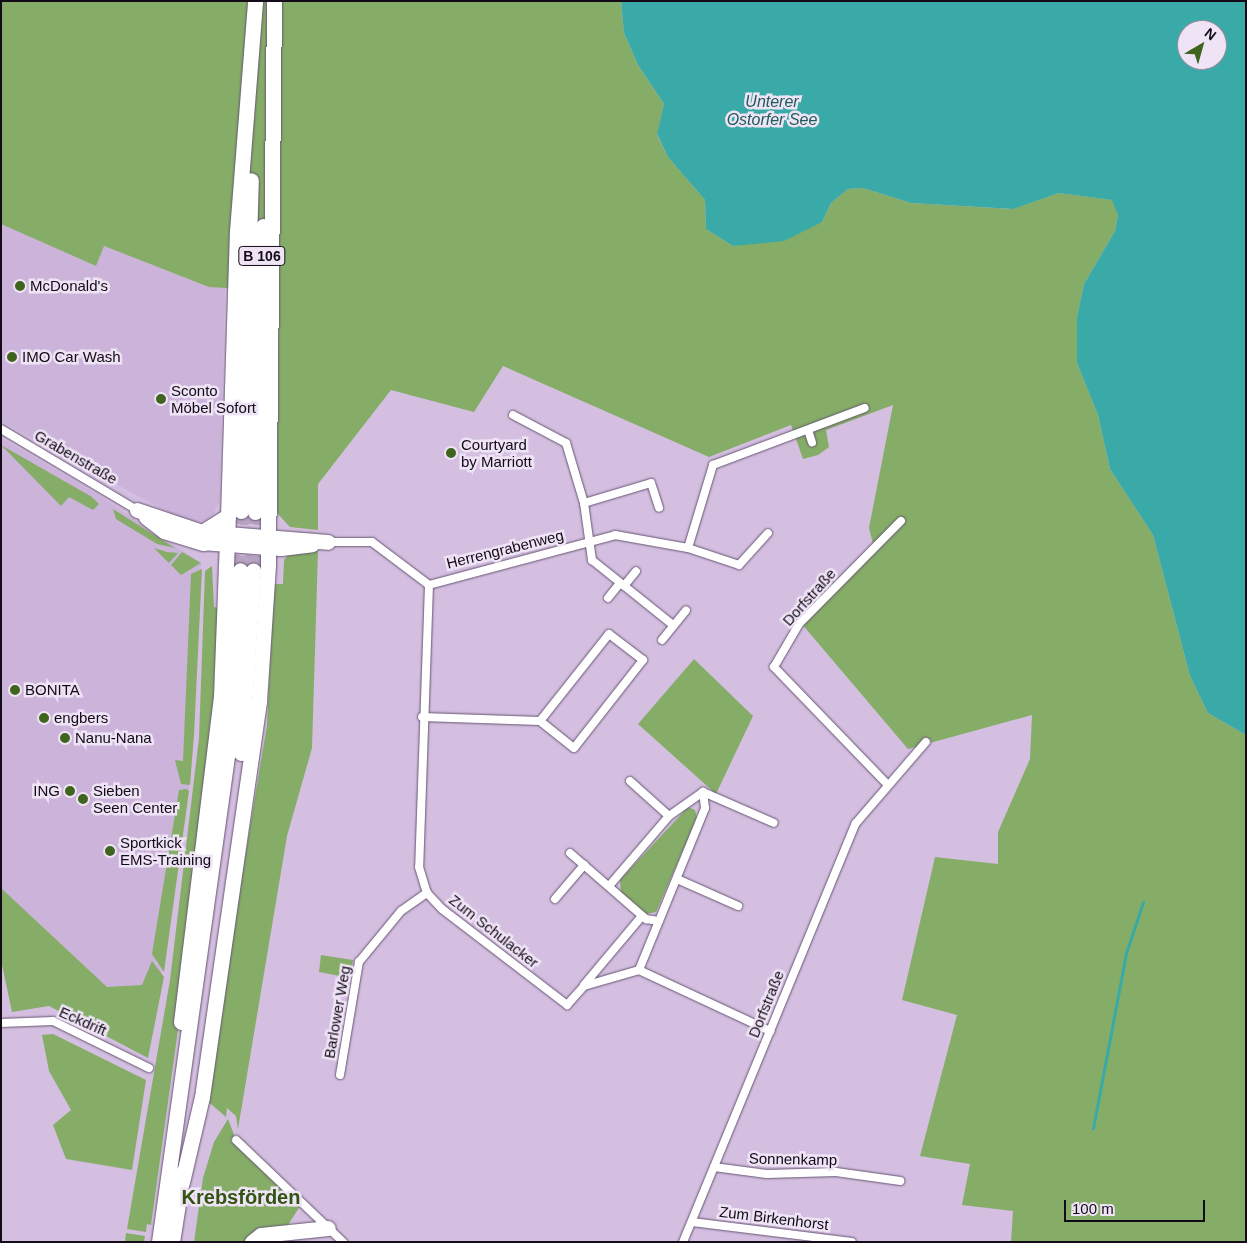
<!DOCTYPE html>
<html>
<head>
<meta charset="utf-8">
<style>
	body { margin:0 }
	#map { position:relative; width:1247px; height:1243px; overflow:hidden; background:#d4bfe1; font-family:Arial,sans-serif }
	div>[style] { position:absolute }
	.built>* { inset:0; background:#cbb3da }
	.green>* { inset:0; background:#85ad67 }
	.water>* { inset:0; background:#3aaaa8 }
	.stream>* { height:3px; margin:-1.5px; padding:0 1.5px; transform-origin:1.5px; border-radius:1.5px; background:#3aaaa8 }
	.highway-tunnel>* { height:15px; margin-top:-7.5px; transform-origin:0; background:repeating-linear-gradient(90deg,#b7a4c3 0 15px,transparent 0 23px) }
	.roads { filter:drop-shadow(0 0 1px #675572) drop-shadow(0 0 1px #675572) }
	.street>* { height:8px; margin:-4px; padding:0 4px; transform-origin:4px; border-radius:4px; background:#fff }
	.highway>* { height:15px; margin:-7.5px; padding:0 7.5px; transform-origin:7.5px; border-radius:7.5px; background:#fff }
	.dots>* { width:14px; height:14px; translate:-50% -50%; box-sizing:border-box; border:2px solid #efe4f6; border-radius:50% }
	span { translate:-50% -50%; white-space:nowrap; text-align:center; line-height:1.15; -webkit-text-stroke:5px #efe4f6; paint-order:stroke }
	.shield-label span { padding:1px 4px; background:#efe4f6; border:1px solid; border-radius:4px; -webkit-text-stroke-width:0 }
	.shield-label { font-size:14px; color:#130b17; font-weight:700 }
	.poi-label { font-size:15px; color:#130b17 }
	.left { translate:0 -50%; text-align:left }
	.right { translate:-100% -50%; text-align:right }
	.street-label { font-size:15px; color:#130b17 }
	.water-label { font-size:16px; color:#1e5b59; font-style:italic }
	.district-label { font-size:20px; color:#325311; font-weight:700 }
	.frame { position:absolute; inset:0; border:2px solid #130b17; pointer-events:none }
	.north { position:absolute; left:1177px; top:20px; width:50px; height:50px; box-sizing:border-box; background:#efe4f6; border:1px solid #978d9d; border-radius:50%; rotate:38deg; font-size:14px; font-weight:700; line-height:20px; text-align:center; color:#130b17 }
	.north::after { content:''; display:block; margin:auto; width:18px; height:22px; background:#3f641d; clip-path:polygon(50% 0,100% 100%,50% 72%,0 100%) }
	.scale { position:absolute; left:1064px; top:1200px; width:141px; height:22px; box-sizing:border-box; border:2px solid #130b17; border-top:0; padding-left:6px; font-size:15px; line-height:18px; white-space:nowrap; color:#130b17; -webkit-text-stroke:4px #efe4f6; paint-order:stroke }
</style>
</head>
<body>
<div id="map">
	<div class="built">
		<div style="clip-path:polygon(1px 224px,96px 266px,103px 246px,209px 287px,225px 287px,219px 502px,211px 519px,192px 523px,178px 518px,1px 421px)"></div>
		<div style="clip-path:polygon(1px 438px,95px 493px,201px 563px,189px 791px,153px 1030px,1px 888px)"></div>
	</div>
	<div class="green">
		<div style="clip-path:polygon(1px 1px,621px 1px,624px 33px,638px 65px,664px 104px,657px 135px,668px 157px,705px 200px,706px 229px,733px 246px,822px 222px,831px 203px,848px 189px,863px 188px,911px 203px,1012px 209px,1059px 193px,1113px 200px,1118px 215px,1115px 231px,1084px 284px,1077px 317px,1077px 363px,1098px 415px,1110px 469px,1153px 535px,1190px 676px,1208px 713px,1246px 735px,1246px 1242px,1011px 1242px,1013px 1211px,962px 1205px,970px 1164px,920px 1156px,957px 1015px,902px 1000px,935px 857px,998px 864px,998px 832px,1030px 759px,1032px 715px,908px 749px,801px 623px,874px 548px,869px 528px,893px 405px,826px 430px,829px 447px,818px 455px,803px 459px,791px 425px,709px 457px,503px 366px,474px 412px,391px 390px,318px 484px,318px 530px,290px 527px,276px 512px,279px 291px,209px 287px,104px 246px,96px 266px,1px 224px)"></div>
		<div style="clip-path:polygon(1px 445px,92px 497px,99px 504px,93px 510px,69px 497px,61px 506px)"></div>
		<div style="clip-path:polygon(113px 509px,175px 548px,157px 544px,116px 519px)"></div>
		<div style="clip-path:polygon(154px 548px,167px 552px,178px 553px,169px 563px)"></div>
		<div style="clip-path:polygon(318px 551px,312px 748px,287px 836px,238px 1129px,236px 1116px,227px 1108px,226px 1117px,205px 1099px,267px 725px,274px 584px,283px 584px,284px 560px,290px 553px)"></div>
		<div style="clip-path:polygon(182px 552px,201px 563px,181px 575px,171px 565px)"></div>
		<div style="clip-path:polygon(212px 566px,214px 607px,218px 608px,221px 632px,178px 1030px,151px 1225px,147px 1224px,146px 1232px,127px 1229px,170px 980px,199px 738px,205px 571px)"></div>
		<div style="clip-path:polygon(202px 569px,194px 735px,190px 785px,181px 784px,175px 760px,183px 761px,191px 574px)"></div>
		<div style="clip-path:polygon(694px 659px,753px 716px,716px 794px,638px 724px)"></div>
		<div style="clip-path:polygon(186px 789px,189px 791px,164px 972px,152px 954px,179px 790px)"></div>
		<div style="clip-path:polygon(688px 807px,695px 810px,697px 818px,656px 912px,645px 914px,621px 894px,620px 880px)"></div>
		<div style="clip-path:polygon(1px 888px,107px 987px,142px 985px,152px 961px,164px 977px,148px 1058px,49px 1006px,12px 1012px,1px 960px)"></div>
		<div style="clip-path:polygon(321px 955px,353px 960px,350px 978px,319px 972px)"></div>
		<div style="clip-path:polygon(53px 1034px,146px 1080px,132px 1170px,66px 1159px,53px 1125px,71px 1110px,49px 1071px,42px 1035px)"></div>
		<div style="clip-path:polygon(228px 1119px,236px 1140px,302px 1203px,283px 1233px,252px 1242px,194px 1242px,203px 1178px,214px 1142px)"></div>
		<div style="clip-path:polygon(126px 1233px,145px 1236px,144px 1242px,125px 1242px)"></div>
	</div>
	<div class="water">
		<div style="clip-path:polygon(evenodd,621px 1px,1246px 1px,1246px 735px,1208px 713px,1190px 676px,1153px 535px,1110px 469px,1098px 415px,1077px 363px,1077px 317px,1084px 284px,1115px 231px,1118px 215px,1112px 200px,1059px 193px,1013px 209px,911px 203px,863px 188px,848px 189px,831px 203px,822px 222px,784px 241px,733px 246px,706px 229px,705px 200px,668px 157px,657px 134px,664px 104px,638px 65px,624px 33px,621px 1px,1187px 30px,1217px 30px,1217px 60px,1187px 60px,1187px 30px)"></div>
	</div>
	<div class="stream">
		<div style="left:1093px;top:1128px;width:178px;rotate:-79.3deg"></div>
		<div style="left:1126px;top:953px;width:54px;rotate:-71.6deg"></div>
	</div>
	<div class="highway-tunnel">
		<div style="left:240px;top:570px;width:59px;rotate:-89deg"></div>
		<div style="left:253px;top:570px;width:58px;rotate:-88deg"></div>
	</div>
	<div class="roads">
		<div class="street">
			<div style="left:513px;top:415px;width:60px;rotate:27.8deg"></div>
			<div style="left:566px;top:443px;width:63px;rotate:73.3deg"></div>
			<div style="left:584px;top:503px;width:58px;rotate:82deg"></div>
			<div style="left:592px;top:560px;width:104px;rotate:38.7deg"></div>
			<div style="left:1px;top:429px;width:158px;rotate:30.8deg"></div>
			<div style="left:808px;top:430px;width:13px;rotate:72deg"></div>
			<div style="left:584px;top:503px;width:70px;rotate:-16.6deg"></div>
			<div style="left:651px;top:483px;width:26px;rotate:72deg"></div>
			<div style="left:328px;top:542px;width:44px"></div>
			<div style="left:372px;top:542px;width:71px;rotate:37deg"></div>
			<div style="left:429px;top:585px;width:282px;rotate:92deg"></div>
			<div style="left:419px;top:867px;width:27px;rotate:73deg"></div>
			<div style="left:427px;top:893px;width:22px;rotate:47deg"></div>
			<div style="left:442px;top:909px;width:158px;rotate:37.5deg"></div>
			<div style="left:567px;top:1005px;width:25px;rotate:-48deg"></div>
			<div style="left:584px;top:986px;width:57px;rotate:-16.2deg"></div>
			<div style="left:639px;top:970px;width:145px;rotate:25deg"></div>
			<div style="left:688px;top:548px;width:87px;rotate:-73.2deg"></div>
			<div style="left:713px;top:465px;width:162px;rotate:-20.6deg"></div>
			<div style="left:429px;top:585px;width:193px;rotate:-15deg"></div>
			<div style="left:615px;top:535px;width:74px;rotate:10.1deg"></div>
			<div style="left:688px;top:548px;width:54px;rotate:18.4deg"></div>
			<div style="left:739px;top:565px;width:43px;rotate:-47.8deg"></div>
			<div style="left:624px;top:586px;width:19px;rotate:-51deg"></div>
			<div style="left:608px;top:598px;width:19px;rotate:-51deg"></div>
			<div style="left:662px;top:640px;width:38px;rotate:-51deg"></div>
			<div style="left:422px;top:717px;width:118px;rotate:1.9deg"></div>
			<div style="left:540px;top:721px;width:43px;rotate:38.5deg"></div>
			<div style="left:574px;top:748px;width:112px;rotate:-51.9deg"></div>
			<div style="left:643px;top:660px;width:43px;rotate:-142.6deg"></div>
			<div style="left:609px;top:634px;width:111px;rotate:128.4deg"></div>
			<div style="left:630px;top:781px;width:52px;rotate:41.9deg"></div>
			<div style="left:887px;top:784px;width:163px;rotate:-134deg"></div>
			<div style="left:774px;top:667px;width:50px;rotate:-59.8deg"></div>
			<div style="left:799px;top:624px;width:145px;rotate:-45.3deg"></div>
			<div style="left:570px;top:853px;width:101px;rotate:41deg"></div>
			<div style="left:646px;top:919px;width:13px;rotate:9deg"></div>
			<div style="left:677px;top:879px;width:67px;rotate:23.9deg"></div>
			<div style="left:609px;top:886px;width:92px;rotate:-49.4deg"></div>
			<div style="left:669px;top:816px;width:42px;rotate:-35.2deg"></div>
			<div style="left:703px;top:792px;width:77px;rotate:23.6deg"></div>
			<div style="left:555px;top:899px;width:45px;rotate:-49.5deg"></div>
			<div style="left:639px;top:970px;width:175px;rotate:-67.8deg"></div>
			<div style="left:705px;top:808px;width:16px;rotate:-97deg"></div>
			<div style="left:584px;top:985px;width:90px;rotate:-50deg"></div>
			<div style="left:1px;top:1023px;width:52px;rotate:-2.2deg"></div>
			<div style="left:53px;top:1021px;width:107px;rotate:26.1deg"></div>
			<div style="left:340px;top:1075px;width:115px;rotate:-80.5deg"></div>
			<div style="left:359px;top:962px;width:66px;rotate:-50.5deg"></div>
			<div style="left:401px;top:911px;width:32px;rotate:-35deg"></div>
			<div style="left:236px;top:1140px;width:148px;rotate:43.6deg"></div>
			<div style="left:714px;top:1167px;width:53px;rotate:7.5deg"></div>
			<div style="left:767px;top:1174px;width:69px;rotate:-1.7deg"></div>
			<div style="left:836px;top:1172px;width:65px;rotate:8deg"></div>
			<div style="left:692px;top:1222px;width:161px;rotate:7.1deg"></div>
			<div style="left:683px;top:1242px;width:453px;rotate:-67.6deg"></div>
			<div style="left:856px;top:823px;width:107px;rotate:-49.2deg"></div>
		</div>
		<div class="highway">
			<div style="left:137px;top:510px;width:69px;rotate:18.7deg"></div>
			<div style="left:202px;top:532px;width:126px;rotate:4.5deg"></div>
			<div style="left:241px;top:511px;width:331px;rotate:-88.3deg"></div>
			<div style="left:255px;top:512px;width:286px;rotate:-88.4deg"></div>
			<div style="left:146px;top:517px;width:23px;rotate:38deg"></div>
			<div style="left:164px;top:531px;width:41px;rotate:17.1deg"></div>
			<div style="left:202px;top:532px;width:31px;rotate:-32deg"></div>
			<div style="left:228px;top:516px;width:285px;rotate:-88.2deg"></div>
			<div style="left:237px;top:231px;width:231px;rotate:-85.5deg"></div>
			<div style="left:202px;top:542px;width:79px;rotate:4.3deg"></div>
			<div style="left:281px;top:548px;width:31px;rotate:-7deg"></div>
			<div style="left:241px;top:753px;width:183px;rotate:-86.2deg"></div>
			<div style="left:181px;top:1022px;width:328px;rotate:-83deg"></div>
			<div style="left:221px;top:696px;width:180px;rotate:-87.8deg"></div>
			<div style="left:182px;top:1182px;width:87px;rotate:-76.8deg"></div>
			<div style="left:202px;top:1097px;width:400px;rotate:-81.8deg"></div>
			<div style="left:259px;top:701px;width:137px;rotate:-86.2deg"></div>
			<div style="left:268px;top:564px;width:563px;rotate:-89.39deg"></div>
			<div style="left:159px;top:1242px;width:512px;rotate:-82.03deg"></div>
			<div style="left:230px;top:735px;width:165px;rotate:-86.5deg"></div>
			<div style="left:172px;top:1242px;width:71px;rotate:-81.1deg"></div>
			<div style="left:252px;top:1242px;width:11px;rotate:-38deg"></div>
			<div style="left:261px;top:1235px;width:67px;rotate:-6deg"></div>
		</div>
	</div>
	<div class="dots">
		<div style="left:20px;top:286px;background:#3f641d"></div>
		<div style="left:12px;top:357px;background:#3f641d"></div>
		<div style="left:161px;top:399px;background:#3f641d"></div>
		<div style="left:451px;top:453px;background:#3f641d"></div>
		<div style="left:15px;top:690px;background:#3f641d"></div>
		<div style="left:44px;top:718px;background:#3f641d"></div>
		<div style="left:65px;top:738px;background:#3f641d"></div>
		<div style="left:70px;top:791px;background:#3f641d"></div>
		<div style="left:83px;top:799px;background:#3f641d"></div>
		<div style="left:110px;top:851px;background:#3f641d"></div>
	</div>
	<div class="shield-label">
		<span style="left:262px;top:256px">B 106</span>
	</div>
	<div class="poi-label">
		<span class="left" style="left:30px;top:286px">McDonald's</span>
		<span class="left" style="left:22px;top:357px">IMO Car Wash</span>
		<span class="left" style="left:171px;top:399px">Sconto<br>Möbel Sofort</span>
		<span class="left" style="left:461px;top:453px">Courtyard<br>by Marriott</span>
		<span class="left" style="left:25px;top:690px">BONITA</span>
		<span class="left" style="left:54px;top:718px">engbers</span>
		<span class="left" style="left:75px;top:738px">Nanu-Nana</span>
		<span class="left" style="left:93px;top:799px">Sieben<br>Seen Center</span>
		<span class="right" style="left:60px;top:791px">ING</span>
		<span class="left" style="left:120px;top:851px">Sportkick<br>EMS-Training</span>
	</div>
	<div class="street-label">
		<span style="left:76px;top:457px;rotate:30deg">Grabenstraße</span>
		<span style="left:505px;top:549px;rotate:-14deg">Herrengrabenweg</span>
		<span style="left:809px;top:597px;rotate:-48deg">Dorfstraße</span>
		<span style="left:494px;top:931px;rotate:38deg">Zum Schulacker</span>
		<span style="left:766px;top:1004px;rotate:-68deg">Dorfstraße</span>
		<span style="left:337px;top:1012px;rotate:-80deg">Barlower Weg</span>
		<span style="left:83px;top:1021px;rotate:24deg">Eckdrift</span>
		<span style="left:793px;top:1159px;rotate:1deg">Sonnenkamp</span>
		<span style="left:774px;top:1218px;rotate:7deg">Zum Birkenhorst</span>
	</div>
	<div class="water-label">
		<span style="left:772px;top:111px">Unterer<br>Ostorfer See</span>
	</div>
	<div class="district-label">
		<span style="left:241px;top:1197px">Krebsförden</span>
	</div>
	<div class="frame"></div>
	<div class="north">N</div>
	<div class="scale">100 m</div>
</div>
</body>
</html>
